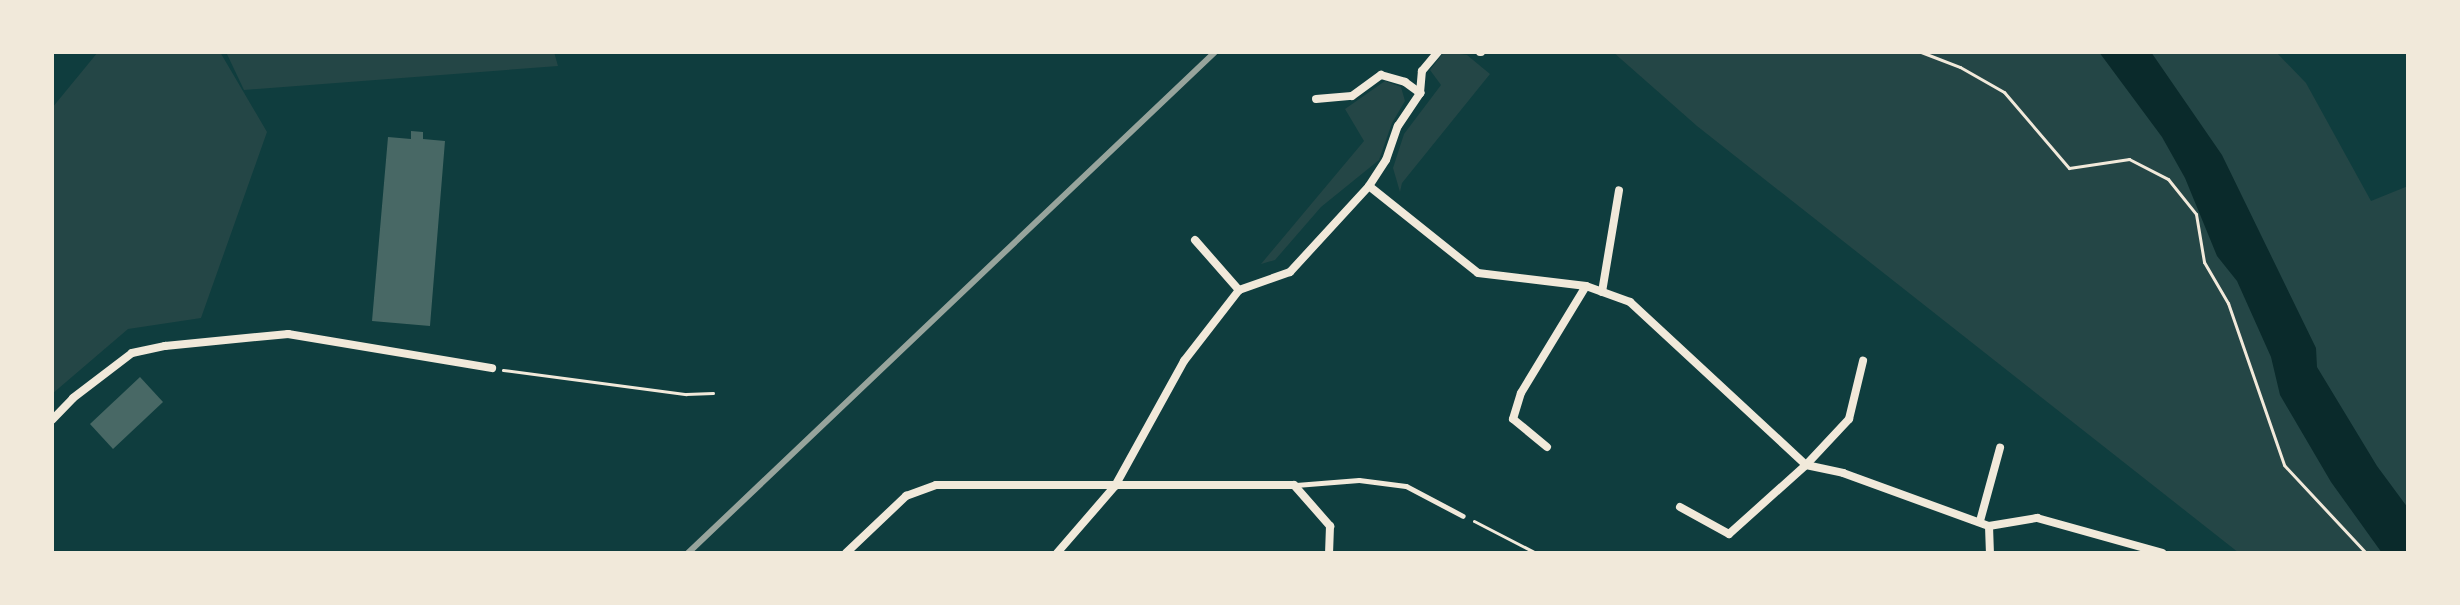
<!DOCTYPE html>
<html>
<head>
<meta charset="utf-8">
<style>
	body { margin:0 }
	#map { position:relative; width:2460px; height:605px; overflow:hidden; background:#0f3d3e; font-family:Cabin,sans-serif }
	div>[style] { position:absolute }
	.green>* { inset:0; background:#244646 }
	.water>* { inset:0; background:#0a2a2b }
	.building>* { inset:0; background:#486865 }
	.path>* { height:3px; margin:-1.5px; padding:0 1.5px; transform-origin:1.5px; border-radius:1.5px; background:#f1e9da }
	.service>* { height:5px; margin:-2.5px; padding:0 2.5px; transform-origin:2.5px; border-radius:2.5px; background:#f1e9da }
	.minor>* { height:8px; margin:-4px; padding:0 4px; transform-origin:4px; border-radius:4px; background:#f1e9da }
	.rail>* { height:6px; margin:-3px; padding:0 3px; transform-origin:3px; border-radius:3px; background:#97a49c }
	span { translate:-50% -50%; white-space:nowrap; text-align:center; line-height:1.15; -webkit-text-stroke:6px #f1e9da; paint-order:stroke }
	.frame { position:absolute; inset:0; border:54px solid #f1e9da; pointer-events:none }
</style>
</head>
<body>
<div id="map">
	<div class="green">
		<div style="clip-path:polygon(98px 52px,220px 52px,267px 132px,201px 318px,128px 329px,52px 394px,52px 108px)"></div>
		<div style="clip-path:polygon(226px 52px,554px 52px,558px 66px,244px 90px)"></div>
		<div style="clip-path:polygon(1444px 52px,1467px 55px,1490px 74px,1402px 183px,1400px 192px,1393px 168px,1404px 134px,1441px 85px,1430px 70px)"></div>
		<div style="clip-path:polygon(1613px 52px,2276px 52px,2306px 83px,2371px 201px,2408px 186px,2408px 553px,2239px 553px,1697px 126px)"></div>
		<div style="clip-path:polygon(1385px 81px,1401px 87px,1405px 101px,1392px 123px,1379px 160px,1321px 207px,1275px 260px,1261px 264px,1364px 141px,1345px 109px)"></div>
	</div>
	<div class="water">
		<div style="clip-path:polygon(2099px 52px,2151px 52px,2222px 155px,2316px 348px,2317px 367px,2377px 466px,2408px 508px,2408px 553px,2382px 553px,2331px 482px,2280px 395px,2271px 357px,2237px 281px,2217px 256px,2185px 178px,2162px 137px)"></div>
	</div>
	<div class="building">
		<div style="clip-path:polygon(411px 131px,423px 132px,423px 139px,445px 141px,430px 326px,372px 321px,388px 137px,411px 139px)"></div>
		<div style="clip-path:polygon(140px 377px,163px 402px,113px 449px,90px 424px)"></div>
	</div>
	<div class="path">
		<div style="left:1921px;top:52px;width:42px;rotate:21deg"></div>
		<div style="left:1960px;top:67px;width:51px;rotate:29.6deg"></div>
		<div style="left:2004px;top:92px;width:100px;rotate:49.5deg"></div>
		<div style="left:2069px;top:168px;width:61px;rotate:-8.5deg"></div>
		<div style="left:2129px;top:159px;width:44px;rotate:27.1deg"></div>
		<div style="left:2168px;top:179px;width:45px;rotate:51.3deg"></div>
		<div style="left:2196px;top:214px;width:49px;rotate:80.5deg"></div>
		<div style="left:2204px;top:262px;width:48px;rotate:59.7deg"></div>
		<div style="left:2228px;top:303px;width:171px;rotate:70.9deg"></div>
		<div style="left:2284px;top:465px;width:120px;rotate:47deg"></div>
		<div style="left:503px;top:370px;width:185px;rotate:7.5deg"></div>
		<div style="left:686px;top:394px;width:27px;rotate:-2deg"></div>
		<div style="left:1474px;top:521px;width:70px;rotate:27.3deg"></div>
	</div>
	<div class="service">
		<div style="left:1296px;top:485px;width:63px;rotate:-4.5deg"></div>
		<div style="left:1359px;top:480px;width:47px;rotate:7.3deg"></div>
		<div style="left:1406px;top:486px;width:64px;rotate:27.8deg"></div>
	</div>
	<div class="minor">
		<div style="left:1480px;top:52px;width:1px"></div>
		<div style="left:1316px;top:99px;width:36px;rotate:-5deg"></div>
		<div style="left:1352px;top:96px;width:36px;rotate:-36deg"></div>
		<div style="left:1381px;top:75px;width:25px;rotate:16deg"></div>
		<div style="left:1405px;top:82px;width:19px;rotate:36deg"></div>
		<div style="left:1369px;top:186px;width:139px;rotate:38.6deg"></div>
		<div style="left:1478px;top:273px;width:109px;rotate:6.9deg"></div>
		<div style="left:1586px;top:286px;width:47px;rotate:20deg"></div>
		<div style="left:1630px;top:302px;width:240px;rotate:42.8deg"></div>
		<div style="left:1806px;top:465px;width:38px;rotate:12deg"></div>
		<div style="left:1843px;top:473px;width:155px;rotate:20deg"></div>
		<div style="left:1989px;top:526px;width:27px;rotate:88deg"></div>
		<div style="left:1195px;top:240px;width:67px;rotate:48.7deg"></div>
		<div style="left:1602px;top:292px;width:103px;rotate:-80.5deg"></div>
		<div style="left:52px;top:420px;width:30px;rotate:-46deg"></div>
		<div style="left:73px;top:398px;width:74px;rotate:-37.3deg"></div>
		<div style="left:132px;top:353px;width:34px;rotate:-12deg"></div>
		<div style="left:165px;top:346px;width:124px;rotate:-5.6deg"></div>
		<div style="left:288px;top:334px;width:207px;rotate:9.5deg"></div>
		<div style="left:1547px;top:447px;width:44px;rotate:-140.5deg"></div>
		<div style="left:1513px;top:419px;width:27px;rotate:-73deg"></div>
		<div style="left:1521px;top:393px;width:125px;rotate:-58.7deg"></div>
		<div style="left:1680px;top:507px;width:56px;rotate:28.9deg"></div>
		<div style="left:1729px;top:534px;width:103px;rotate:-41.9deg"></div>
		<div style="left:1806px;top:465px;width:63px;rotate:-46.9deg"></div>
		<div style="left:1849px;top:419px;width:60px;rotate:-76.4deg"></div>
		<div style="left:1980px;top:521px;width:76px;rotate:-74.7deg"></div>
		<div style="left:1989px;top:526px;width:49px;rotate:-9.5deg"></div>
		<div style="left:2037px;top:518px;width:130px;rotate:15.6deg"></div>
		<div style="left:846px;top:553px;width:83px;rotate:-43.5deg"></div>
		<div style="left:906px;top:496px;width:32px;rotate:-20deg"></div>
		<div style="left:936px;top:485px;width:358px"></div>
		<div style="left:1294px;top:485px;width:55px;rotate:48.7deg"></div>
		<div style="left:1330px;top:526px;width:27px;rotate:92deg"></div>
		<div style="left:1057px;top:553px;width:89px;rotate:-49.1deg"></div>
		<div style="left:1115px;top:486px;width:143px;rotate:-61.1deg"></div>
		<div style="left:1184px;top:361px;width:90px;rotate:-52.2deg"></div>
		<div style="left:1239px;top:290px;width:54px;rotate:-19.4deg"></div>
		<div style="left:1290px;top:272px;width:117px;rotate:-47.4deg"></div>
		<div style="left:1369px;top:186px;width:31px;rotate:-57deg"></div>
		<div style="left:1386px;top:160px;width:36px;rotate:-71deg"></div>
		<div style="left:1398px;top:126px;width:40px;rotate:-56deg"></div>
		<div style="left:1420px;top:93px;width:22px;rotate:-85deg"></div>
		<div style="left:1422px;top:71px;width:25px;rotate:-50deg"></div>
	</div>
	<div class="rail">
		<div style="left:688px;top:553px;width:727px;rotate:-43.55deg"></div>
	</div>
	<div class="frame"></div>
</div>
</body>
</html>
